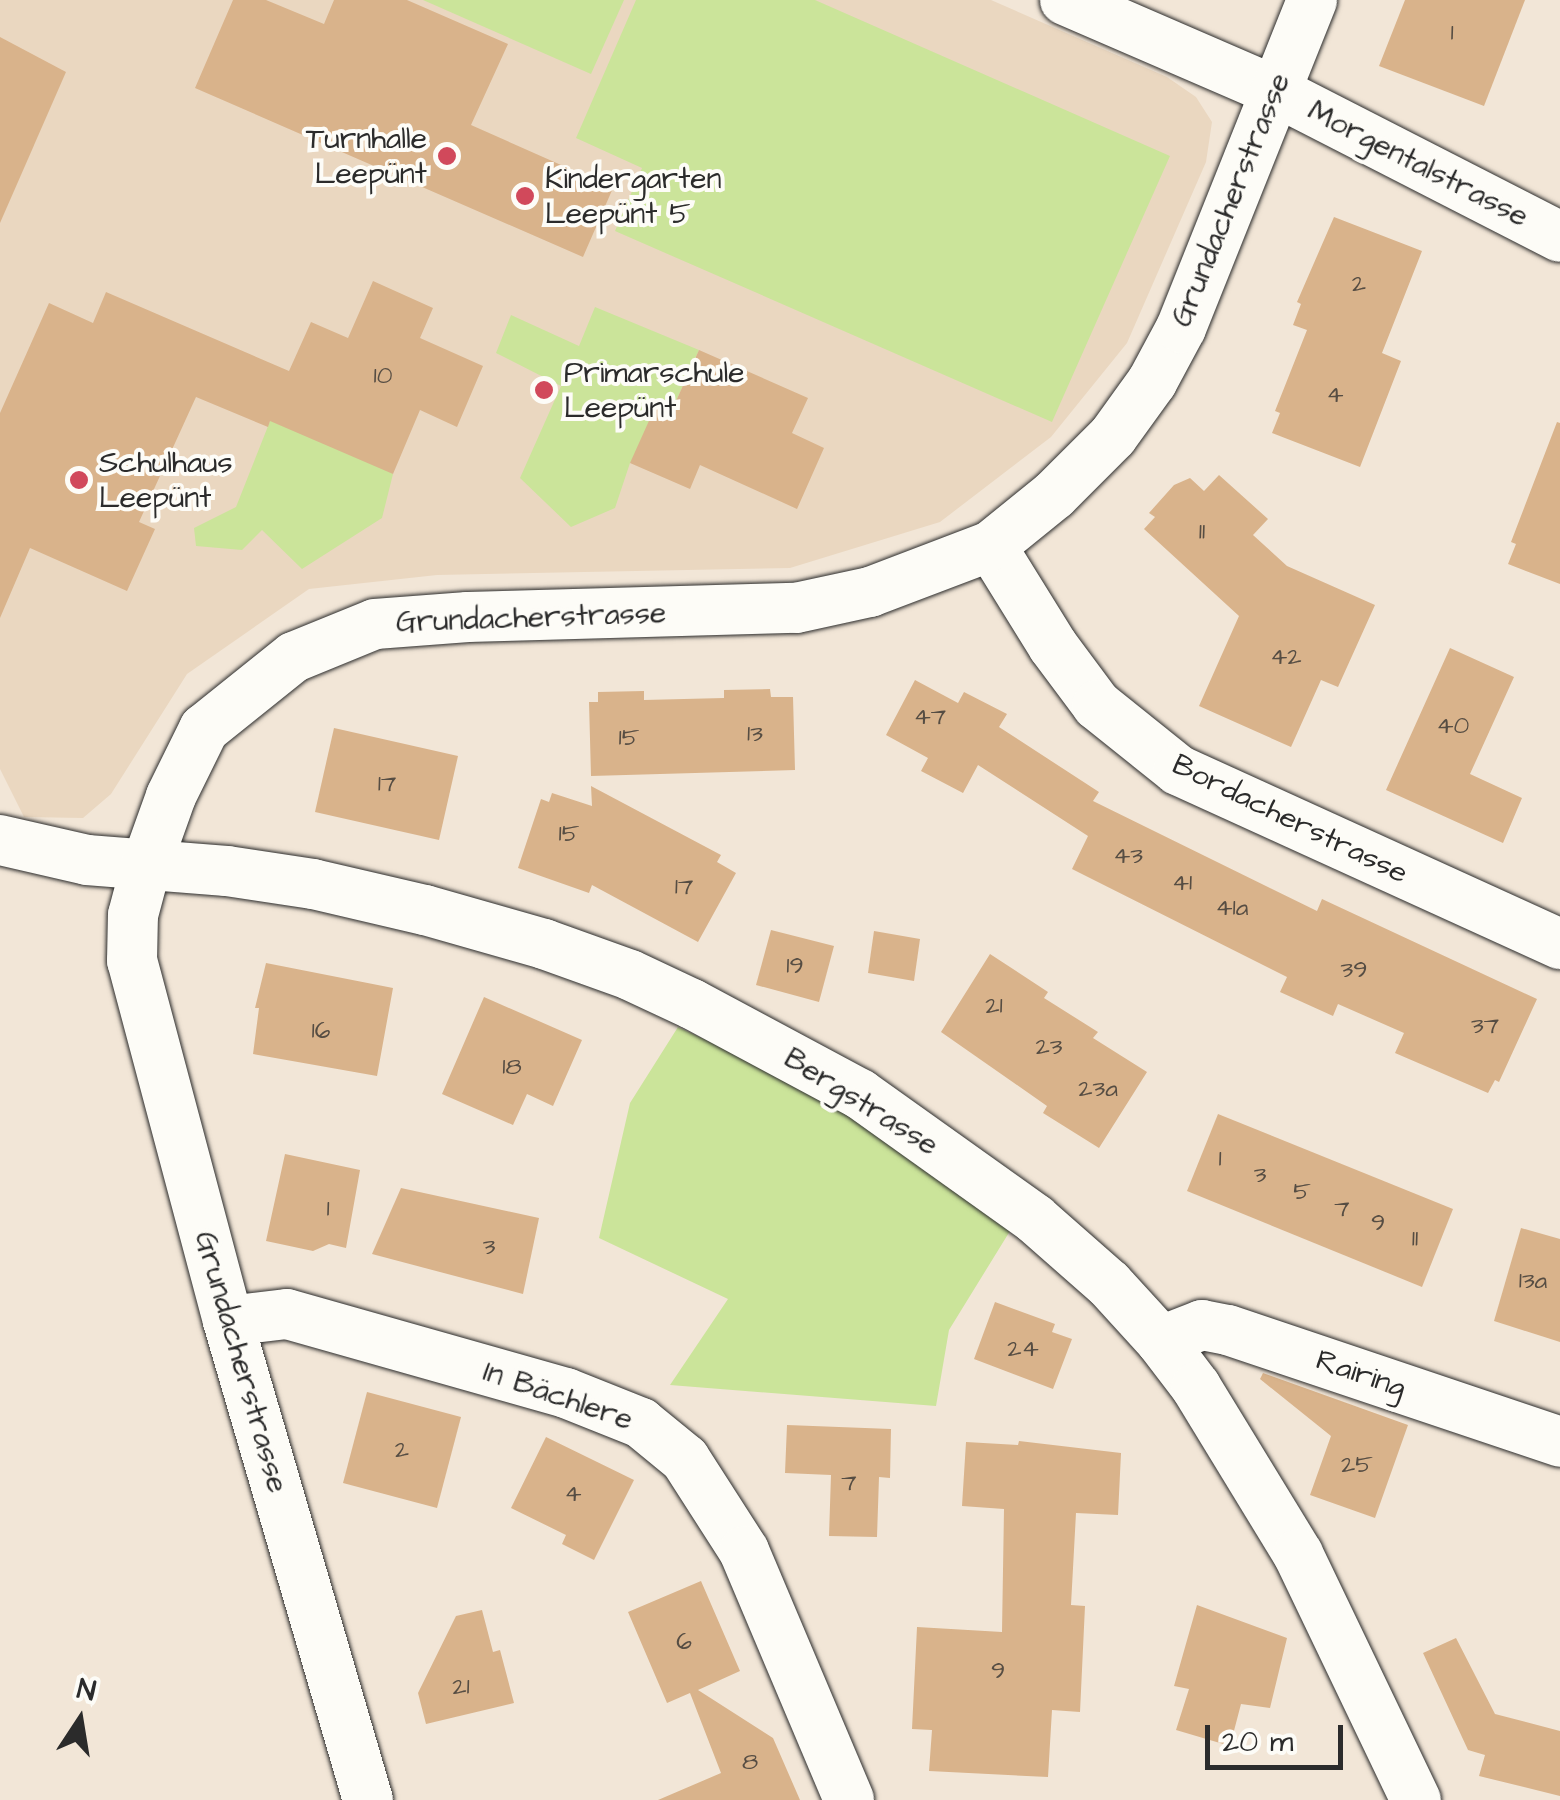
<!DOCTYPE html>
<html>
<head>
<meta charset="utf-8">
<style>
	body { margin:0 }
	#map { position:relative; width:1560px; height:1800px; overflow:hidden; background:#f2e6d7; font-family:"Architects Daughter",sans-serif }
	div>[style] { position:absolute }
	.built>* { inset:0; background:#ead7c0 }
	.green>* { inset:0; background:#cbe49a }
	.building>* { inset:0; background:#d9b38b }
	.roads { filter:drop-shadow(0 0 2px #2b2b2b) drop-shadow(0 0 2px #2b2b2b) }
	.street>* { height:50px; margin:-25px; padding:0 25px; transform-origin:25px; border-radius:25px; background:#fdfcf7 }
	.dots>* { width:28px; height:28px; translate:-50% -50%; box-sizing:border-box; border:5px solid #fdfcf7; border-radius:50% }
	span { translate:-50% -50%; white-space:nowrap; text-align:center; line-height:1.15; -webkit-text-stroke:8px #fdfcf7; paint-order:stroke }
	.number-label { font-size:25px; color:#564d43 }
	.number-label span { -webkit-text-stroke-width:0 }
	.poi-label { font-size:30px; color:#2b2b2b }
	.right { translate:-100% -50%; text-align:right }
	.left { translate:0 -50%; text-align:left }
	.street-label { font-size:30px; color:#2b2b2b }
	.north { position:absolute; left:30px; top:1670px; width:100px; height:100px; -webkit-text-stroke:8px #fdfcf7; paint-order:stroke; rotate:12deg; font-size:28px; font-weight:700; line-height:40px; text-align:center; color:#2b2b2b }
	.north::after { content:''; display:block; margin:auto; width:35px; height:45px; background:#2b2b2b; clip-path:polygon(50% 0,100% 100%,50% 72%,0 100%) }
	.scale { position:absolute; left:1205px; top:1725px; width:138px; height:45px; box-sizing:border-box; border:5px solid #2b2b2b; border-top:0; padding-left:12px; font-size:30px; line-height:35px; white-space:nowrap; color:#2b2b2b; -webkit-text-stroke:8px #fdfcf7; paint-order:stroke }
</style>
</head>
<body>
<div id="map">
	<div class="built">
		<div style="clip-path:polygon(0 0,991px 0,1167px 77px,1196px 97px,1212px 122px,1206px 162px,1127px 343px,1051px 437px,940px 522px,790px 568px,437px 575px,309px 589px,187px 674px,111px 794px,83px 818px,24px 817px,0 769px)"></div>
	</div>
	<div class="green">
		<div style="clip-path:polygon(423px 0,624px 0,591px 74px)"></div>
		<div style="clip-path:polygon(636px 0,815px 0,1170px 156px,1052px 422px,615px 231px,642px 168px,576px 138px)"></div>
		<div style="clip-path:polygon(595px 307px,699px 350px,672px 410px,630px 463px,615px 508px,571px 527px,520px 478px,561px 386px,496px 353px,511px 315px,579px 346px)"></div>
		<div style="clip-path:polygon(278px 401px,393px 474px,382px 518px,302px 569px,262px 530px,242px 550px,196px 546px,194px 528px,236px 507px)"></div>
		<div style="clip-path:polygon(678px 1027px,781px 1075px,889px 1138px,1010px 1231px,949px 1330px,936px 1406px,670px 1385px,728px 1299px,599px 1238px,630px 1103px)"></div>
	</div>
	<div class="building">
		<div style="clip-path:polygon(233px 0,266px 0,324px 24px,334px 0,407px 0,508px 44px,471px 125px,613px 188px,583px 257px,195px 88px)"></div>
		<div style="clip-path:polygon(1405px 0,1525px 0,1484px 106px,1379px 66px)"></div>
		<div style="clip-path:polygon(0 37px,66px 72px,0 223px)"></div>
		<div style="clip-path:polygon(1334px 217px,1422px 251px,1382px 353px,1401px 361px,1360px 467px,1272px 433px,1280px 413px,1275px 411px,1307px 330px,1293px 325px,1301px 304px,1297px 302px)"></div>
		<div style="clip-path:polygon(373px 281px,433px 308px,420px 338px,483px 366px,457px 427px,420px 410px,393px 474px,270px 421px,268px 427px,196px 397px,139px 522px,155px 529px,127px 591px,30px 548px,0 618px,0 413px,49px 303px,93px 323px,106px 292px,289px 371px,311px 322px,348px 338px)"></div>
		<div style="clip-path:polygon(699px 350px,808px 398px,792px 433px,824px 448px,797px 509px,700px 465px,690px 489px,630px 463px,657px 403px,672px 410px)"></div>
		<div style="clip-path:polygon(1557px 422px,1560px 423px,1560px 584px,1508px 564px,1516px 544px,1511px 542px)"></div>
		<div style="clip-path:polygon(1219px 475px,1268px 519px,1253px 535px,1287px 566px,1375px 605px,1338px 687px,1321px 680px,1291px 747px,1199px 706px,1239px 616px,1144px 529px,1155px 517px,1149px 513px,1174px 485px,1190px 478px,1204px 491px)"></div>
		<div style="clip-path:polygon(1450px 648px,1514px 677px,1470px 774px,1522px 798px,1503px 843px,1386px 790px)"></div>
		<div style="clip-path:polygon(915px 680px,958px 703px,964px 692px,1007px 714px,999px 727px,1099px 792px,1093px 801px,1317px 911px,1322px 899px,1537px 999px,1499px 1082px,1495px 1080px,1488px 1093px,1395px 1053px,1404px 1033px,1338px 1004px,1333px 1016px,1280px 992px,1287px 977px,1072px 869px,1088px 836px,978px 765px,963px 793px,921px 771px,928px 758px,886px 735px)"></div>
		<div style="clip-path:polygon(770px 689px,771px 697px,793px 697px,795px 770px,591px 776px,589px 702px,598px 702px,598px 692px,644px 691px,644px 700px,724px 698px,724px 690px)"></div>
		<div style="clip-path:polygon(334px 728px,458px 756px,439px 840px,315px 812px)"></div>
		<div style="clip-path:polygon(591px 786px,721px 855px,717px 862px,736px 873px,698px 942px,592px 885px,589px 893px,518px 868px,541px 799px,549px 802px,552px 793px,592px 806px)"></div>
		<div style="clip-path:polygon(771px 930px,834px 946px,819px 1002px,756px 985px)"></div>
		<div style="clip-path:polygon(874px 931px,920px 939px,914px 981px,868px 973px)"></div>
		<div style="clip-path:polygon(990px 954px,1048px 992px,1044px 998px,1098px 1032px,1093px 1038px,1147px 1072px,1099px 1148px,1043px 1113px,1047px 1106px,941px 1032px)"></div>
		<div style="clip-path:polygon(266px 963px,393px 988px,377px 1076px,253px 1054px,259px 1008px,255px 1008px)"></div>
		<div style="clip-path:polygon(484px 997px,582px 1040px,553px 1106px,527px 1094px,513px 1125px,442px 1094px)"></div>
		<div style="clip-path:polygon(1218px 1114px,1453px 1209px,1422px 1287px,1187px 1191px)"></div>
		<div style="clip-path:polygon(285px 1154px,360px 1170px,346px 1248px,329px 1244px,313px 1251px,266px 1241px)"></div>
		<div style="clip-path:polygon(401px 1188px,539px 1218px,523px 1294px,372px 1254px)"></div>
		<div style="clip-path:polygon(1521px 1228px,1560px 1239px,1560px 1342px,1494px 1321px)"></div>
		<div style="clip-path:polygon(995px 1302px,1055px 1324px,1052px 1332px,1072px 1339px,1053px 1389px,974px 1359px)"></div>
		<div style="clip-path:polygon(1263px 1373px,1408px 1425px,1375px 1518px,1310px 1495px,1331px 1436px,1260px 1379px)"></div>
		<div style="clip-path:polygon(367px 1392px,461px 1417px,437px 1508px,343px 1483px)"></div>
		<div style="clip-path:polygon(787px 1425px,891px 1429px,890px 1478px,879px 1477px,877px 1537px,829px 1536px,831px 1475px,785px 1473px)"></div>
		<div style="clip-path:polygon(546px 1437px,634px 1480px,594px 1560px,562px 1544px,566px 1535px,511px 1508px)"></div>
		<div style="clip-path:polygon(1019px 1441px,1121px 1453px,1118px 1515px,1076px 1513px,1071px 1605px,1085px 1606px,1080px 1712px,1052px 1710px,1048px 1777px,929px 1771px,932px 1730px,912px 1729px,917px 1627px,1002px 1632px,1004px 1509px,962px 1506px,966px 1442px,1018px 1445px)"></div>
		<div style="clip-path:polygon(701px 1581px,740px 1671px,698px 1690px,773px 1738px,800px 1800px,658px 1800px,721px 1773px,690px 1693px,667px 1703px,628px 1612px)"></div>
		<div style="clip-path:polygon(1197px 1605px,1287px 1638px,1270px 1708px,1241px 1704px,1230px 1746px,1176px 1730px,1189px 1689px,1174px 1686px)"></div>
		<div style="clip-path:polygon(482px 1610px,493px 1652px,500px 1650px,514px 1703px,426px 1724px,418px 1693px,456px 1616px)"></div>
		<div style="clip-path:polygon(1456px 1638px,1495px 1714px,1560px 1731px,1560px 1796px,1479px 1776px,1485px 1755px,1468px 1750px,1423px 1653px)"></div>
	</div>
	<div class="roads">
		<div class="street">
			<div style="left:1065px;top:0;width:229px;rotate:23.4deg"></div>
			<div style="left:1275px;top:91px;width:320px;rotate:27.1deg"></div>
			<div style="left:991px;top:546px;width:118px;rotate:58.2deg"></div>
			<div style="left:1053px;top:646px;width:74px;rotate:53.3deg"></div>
			<div style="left:1097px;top:705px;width:104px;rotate:38.7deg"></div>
			<div style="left:1178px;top:770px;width:420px;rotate:24.5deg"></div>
			<div style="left:0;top:840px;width:89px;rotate:12.9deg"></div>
			<div style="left:87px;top:860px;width:140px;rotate:4.5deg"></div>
			<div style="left:227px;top:871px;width:87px;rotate:8.6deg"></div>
			<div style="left:313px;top:884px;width:115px;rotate:13.1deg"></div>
			<div style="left:425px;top:910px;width:124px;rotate:15.9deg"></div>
			<div style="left:544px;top:944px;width:91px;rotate:19.8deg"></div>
			<div style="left:630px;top:975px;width:68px;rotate:25.1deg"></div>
			<div style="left:692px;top:1004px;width:191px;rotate:28.2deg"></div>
			<div style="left:860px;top:1094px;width:215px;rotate:35.5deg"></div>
			<div style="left:1035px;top:1219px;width:98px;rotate:41.3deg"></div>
			<div style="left:1109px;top:1284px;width:77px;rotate:47.6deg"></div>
			<div style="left:1161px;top:1341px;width:58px;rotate:52.7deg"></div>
			<div style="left:1196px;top:1387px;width:196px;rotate:58.6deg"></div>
			<div style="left:1298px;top:1554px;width:273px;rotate:64.4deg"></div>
			<div style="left:228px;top:1321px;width:59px;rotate:-6.8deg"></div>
			<div style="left:287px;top:1314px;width:290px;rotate:15.8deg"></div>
			<div style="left:566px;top:1393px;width:81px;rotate:21.8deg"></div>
			<div style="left:641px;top:1423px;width:57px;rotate:39.3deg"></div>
			<div style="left:685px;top:1459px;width:109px;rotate:57.3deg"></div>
			<div style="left:744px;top:1551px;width:270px;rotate:67.1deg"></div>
			<div style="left:1161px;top:1341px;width:44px;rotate:-21.3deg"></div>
			<div style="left:1202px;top:1325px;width:26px;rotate:11deg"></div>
			<div style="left:1228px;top:1330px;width:350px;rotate:18.6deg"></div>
			<div style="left:368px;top:1800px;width:499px;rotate:-106.3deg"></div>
			<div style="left:228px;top:1321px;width:373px;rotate:-104.9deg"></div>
			<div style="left:132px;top:961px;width:46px;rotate:-88.8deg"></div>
			<div style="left:133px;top:915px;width:51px;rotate:-75.1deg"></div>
			<div style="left:146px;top:866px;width:74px;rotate:-70.3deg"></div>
			<div style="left:171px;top:796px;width:75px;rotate:-63.8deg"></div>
			<div style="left:204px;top:729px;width:115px;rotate:-38.7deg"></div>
			<div style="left:294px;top:657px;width:87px;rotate:-22.2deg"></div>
			<div style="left:375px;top:624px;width:93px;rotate:-4.3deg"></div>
			<div style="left:468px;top:617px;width:328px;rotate:-1.6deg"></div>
			<div style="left:796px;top:608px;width:76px;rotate:-12.2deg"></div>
			<div style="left:870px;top:592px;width:129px;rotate:-20.8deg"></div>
			<div style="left:991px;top:546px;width:81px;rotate:-39deg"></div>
			<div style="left:1054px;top:495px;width:83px;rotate:-45deg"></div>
			<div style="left:1113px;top:436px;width:67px;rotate:-54.2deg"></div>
			<div style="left:1152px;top:382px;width:61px;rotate:-61.8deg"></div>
			<div style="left:1181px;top:328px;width:353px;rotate:-68.2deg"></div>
		</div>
	</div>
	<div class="dots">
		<div style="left:447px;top:156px;background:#d1495b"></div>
		<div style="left:525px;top:196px;background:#d1495b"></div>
		<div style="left:544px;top:390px;background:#d1495b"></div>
		<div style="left:79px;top:480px;background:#d1495b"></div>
	</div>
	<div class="number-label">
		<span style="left:1452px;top:33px">1</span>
		<span style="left:1359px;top:284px">2</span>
		<span style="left:383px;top:376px">10</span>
		<span style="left:1335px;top:395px">4</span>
		<span style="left:1202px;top:532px">11</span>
		<span style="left:1286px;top:657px">42</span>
		<span style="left:930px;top:717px">47</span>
		<span style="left:1453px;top:726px">40</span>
		<span style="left:755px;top:734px">13</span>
		<span style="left:629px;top:738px">15</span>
		<span style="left:387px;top:784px">17</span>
		<span style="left:569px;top:834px">15</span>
		<span style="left:1128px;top:856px">43</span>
		<span style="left:1182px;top:883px">41</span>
		<span style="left:684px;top:887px">17</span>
		<span style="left:1232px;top:908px">41a</span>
		<span style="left:795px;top:966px">19</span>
		<span style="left:1354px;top:970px">39</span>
		<span style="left:994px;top:1006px">21</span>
		<span style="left:1485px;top:1026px">37</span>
		<span style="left:321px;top:1031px">16</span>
		<span style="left:1049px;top:1047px">23</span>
		<span style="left:512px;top:1067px">18</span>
		<span style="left:1098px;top:1089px">23a</span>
		<span style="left:1220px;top:1159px">1</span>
		<span style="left:1260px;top:1175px">3</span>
		<span style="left:1302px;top:1192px">5</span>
		<span style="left:328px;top:1209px">1</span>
		<span style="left:1342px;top:1209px">7</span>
		<span style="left:1378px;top:1223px">9</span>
		<span style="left:1415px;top:1239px">11</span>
		<span style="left:489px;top:1247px">3</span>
		<span style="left:1533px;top:1281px">13a</span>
		<span style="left:1023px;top:1349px">24</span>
		<span style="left:402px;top:1450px">2</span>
		<span style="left:1357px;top:1465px">25</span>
		<span style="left:849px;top:1483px">7</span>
		<span style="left:573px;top:1494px">4</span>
		<span style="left:684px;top:1642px">6</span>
		<span style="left:998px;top:1671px">9</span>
		<span style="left:461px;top:1687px">21</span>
		<span style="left:750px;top:1762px">8</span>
	</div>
	<div class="poi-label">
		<span class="right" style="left:427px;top:156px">Turnhalle<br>Leepünt</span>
		<span class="left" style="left:545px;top:196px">Kindergarten<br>Leepünt 5</span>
		<span class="left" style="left:564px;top:390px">Primarschule<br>Leepünt</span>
		<span class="left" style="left:99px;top:480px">Schulhaus<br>Leepünt</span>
	</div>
	<div class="street-label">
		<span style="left:1418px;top:164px;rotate:27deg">Morgentalstrasse</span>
		<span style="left:1231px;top:200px;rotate:-68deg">Grundacherstrasse</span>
		<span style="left:531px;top:618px;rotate:-2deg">Grundacherstrasse</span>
		<span style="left:1290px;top:819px;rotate:26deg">Bordacherstrasse</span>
		<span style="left:861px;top:1102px;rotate:32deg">Bergstrasse</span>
		<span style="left:241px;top:1362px;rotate:74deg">Grundacherstrasse</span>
		<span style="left:1361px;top:1374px;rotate:19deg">Rairing</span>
		<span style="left:558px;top:1396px;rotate:19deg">In Bächlere</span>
	</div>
	<div class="north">N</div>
	<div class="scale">20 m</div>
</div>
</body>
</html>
